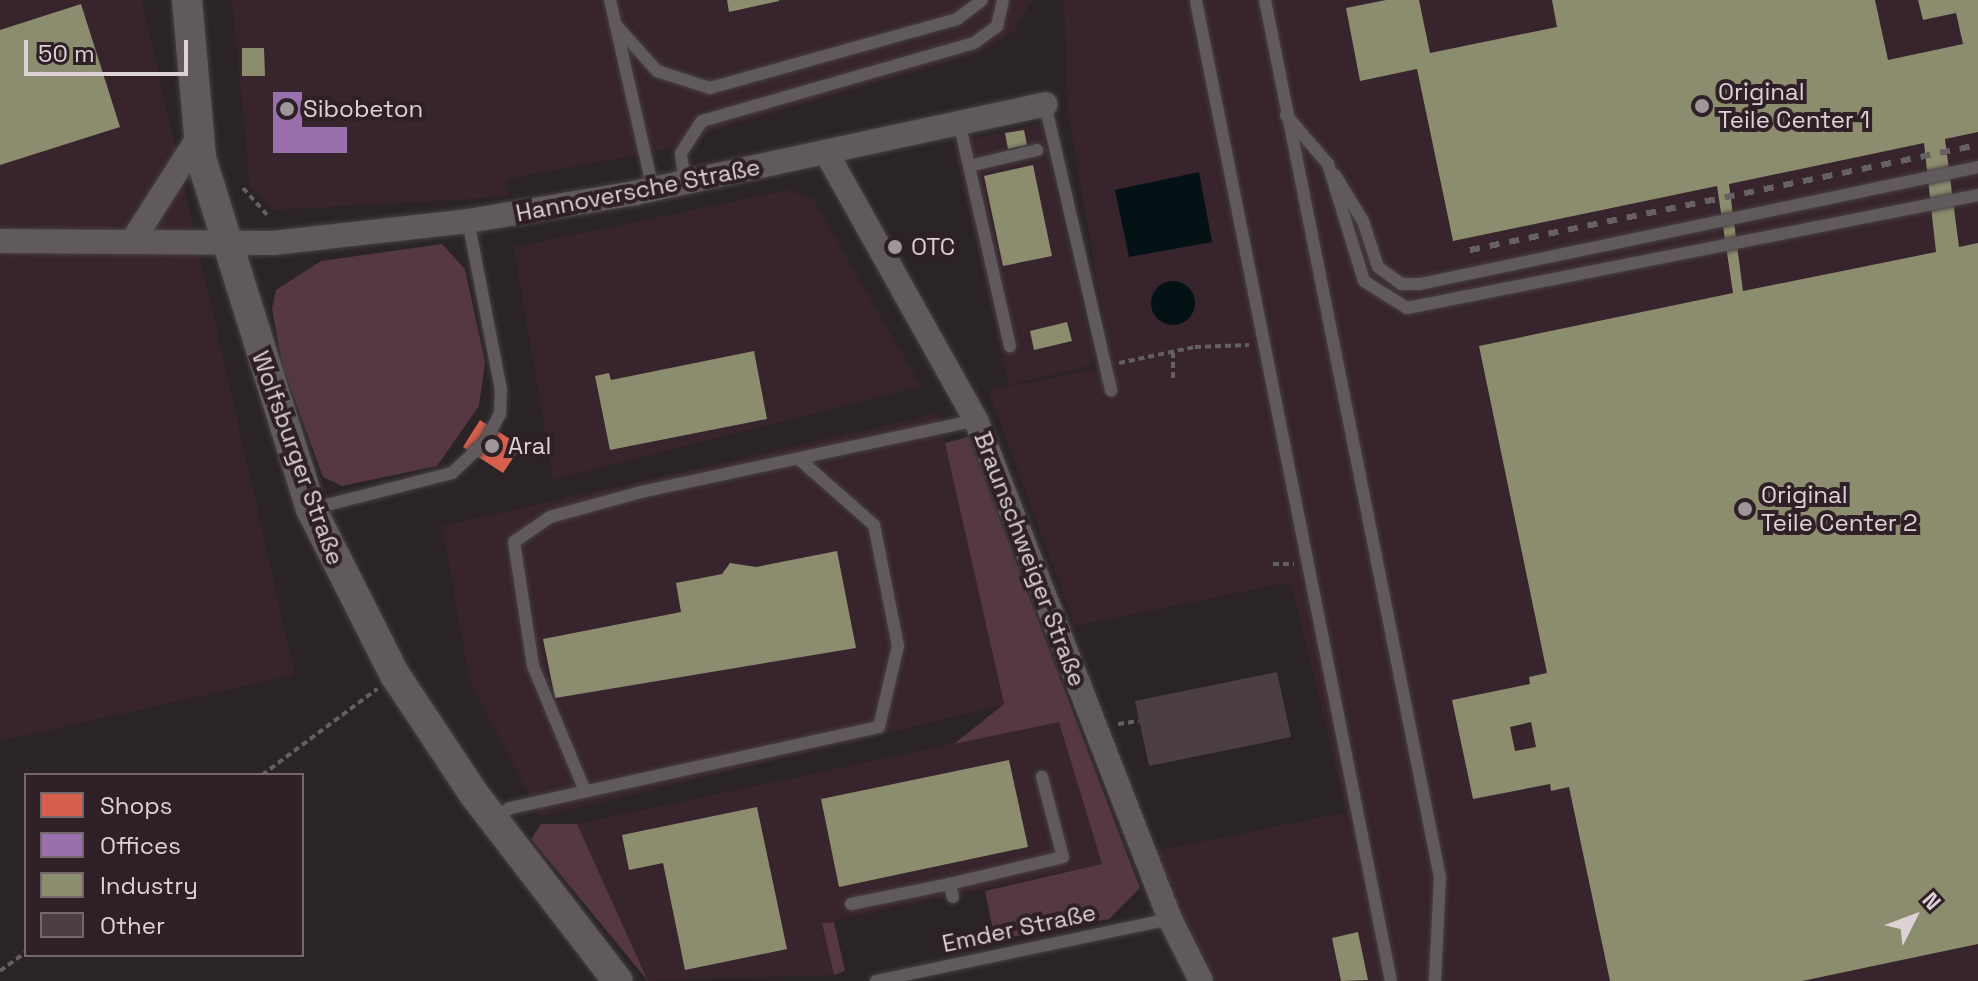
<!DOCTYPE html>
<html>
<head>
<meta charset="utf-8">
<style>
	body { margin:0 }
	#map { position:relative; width:1978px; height:981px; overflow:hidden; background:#2a2427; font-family:"Space Grotesk",sans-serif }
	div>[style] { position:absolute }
	.built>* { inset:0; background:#37242c }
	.green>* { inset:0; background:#553844 }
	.water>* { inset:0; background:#041115 }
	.round { border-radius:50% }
	.shops>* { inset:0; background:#d6604d }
	.offices>* { inset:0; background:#9970ab }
	.industry>* { inset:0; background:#8c8c6e }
	.building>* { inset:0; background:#4b3f45 }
	.path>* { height:4px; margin-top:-2px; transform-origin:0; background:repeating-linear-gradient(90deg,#645f61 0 6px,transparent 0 10px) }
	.roads { filter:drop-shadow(0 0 2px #474043) drop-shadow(0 0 2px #474043) }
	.service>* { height:12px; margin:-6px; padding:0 6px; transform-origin:6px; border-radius:6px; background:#605a5d }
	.minor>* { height:24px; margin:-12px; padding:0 12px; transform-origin:12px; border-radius:12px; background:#605a5d }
	.tertiary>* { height:30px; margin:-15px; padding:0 15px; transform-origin:15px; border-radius:15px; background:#605a5d }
	.rail>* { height:6px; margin-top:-3px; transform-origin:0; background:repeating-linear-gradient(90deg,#666163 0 10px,transparent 0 20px) }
	.dots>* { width:22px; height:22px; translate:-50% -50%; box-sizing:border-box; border:4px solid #2e2026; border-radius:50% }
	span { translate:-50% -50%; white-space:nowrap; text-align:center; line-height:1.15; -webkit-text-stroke:8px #2e2026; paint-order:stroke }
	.poi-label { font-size:24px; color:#ddd3d6 }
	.left { translate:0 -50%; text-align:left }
	.street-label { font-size:24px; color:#ddd3d6 }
	.legend { position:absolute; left:24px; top:773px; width:280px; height:184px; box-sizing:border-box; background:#2e2026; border:2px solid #74686c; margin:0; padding:10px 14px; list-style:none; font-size:24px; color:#ddd3d6 }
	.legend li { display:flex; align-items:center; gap:16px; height:40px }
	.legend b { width:40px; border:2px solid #74686c }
	.north { position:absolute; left:1874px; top:877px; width:80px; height:80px; -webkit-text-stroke:6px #2e2026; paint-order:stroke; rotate:48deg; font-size:22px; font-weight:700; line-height:32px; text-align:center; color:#ddd3d6 }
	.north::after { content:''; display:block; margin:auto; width:28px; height:36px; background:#ddd3d6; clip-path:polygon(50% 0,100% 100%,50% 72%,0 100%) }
	.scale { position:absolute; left:24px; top:40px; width:164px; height:36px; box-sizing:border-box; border:4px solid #ddd3d6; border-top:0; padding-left:10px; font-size:24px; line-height:28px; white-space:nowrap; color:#ddd3d6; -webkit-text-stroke:6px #2e2026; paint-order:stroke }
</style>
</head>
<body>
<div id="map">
	<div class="built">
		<div style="clip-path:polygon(0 0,142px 0,295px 675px,0 741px)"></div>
		<div style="clip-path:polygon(232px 0,1033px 0,1013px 32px,981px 53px,711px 131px,697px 144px,507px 179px,509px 197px,273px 210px,250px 187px)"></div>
		<div style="clip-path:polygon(1064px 0,1978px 0,1978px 981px,1217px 981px,1151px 852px,1346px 812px,1291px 582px,1075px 626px,988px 390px,1112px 366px,1068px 113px)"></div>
		<div style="clip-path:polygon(1041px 123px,1094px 356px,1089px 366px,1009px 385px,953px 143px)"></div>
		<div style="clip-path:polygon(788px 190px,813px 199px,921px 386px,553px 480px,514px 247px)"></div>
		<div style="clip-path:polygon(939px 413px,1004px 705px,540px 817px,469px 678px,442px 526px)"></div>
		<div style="clip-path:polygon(1059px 721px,1103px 864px,823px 923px,834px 975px,648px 981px,577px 824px)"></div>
	</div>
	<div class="green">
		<div style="clip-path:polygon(442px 244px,465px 269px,485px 362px,479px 406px,437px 466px,342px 486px,323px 477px,283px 368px,272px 309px,276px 290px,321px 261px)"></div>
		<div style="clip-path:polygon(968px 437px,1140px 888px,1109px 919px,995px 940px,985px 891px,1102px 864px,1059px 722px,954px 744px,1004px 704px,945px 443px)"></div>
		<div style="clip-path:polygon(541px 824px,577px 824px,648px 981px,531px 839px)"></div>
		<div style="clip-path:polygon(834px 922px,845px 971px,834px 975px,822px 923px)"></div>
	</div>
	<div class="water">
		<div style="clip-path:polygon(1199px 172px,1212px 242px,1129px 257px,1115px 190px)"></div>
		<div class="round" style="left:1151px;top:281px;width:44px;height:44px"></div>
	</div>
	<div class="shops">
		<div style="clip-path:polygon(480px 420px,521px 446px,503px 473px,463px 447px)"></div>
	</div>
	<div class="offices">
		<div style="clip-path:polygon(273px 92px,302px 92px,302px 127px,347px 127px,347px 153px,273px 153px)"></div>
	</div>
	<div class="industry">
		<div style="clip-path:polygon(727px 0,779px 0,779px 1px,729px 12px)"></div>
		<div style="clip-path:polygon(evenodd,1386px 0,1419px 0,1430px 53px,1557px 27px,1552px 0,1875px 0,1888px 60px,1963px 44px,1956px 13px,1923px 20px,1918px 0,1978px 0,1978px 132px,1945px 139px,1959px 247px,1978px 243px,1978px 944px,1802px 981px,1610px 981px,1569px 787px,1551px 791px,1550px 784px,1473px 799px,1452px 700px,1530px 684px,1529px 677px,1547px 673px,1479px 346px,1733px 293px,1717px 186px,1453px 241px,1417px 69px,1360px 81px,1346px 8px,1386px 0,1924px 143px,1936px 252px,1743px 291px,1729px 184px,1924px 143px,1386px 0,1531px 722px,1536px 747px,1515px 751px,1510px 727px,1531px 722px)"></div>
		<div style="clip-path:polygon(81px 4px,120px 127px,0 165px,0 30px)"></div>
		<div style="clip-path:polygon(242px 48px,264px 48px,265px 76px,242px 76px)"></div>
		<div style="clip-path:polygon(1024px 130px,1027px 145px,1008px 149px,1005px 133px)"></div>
		<div style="clip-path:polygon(1033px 165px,1052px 256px,1003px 266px,984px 176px)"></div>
		<div style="clip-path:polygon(1067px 322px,1072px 341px,1034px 350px,1030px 331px)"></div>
		<div style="clip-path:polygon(754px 351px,767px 419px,610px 450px,595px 376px,609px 373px,611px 380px)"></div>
		<div style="clip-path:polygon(837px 551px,856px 648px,555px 698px,543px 639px,681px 612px,676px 583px,722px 574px,730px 563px,756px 567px)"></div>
		<div style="clip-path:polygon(1009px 760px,1028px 847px,839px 887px,821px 799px)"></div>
		<div style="clip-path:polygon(757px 807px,787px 949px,685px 970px,663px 863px,629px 870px,622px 835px)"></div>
		<div style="clip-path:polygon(1358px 932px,1368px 980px,1341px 981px,1332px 938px)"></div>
	</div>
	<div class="building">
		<div style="clip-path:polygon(1277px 672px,1291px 737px,1149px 766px,1135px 701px)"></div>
	</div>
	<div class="path">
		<div style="left:243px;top:188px;width:39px;rotate:48deg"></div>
		<div style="left:1119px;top:363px;width:78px;rotate:-11.9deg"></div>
		<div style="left:1195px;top:347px;width:54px;rotate:-2.1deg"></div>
		<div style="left:1173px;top:378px;width:25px;rotate:-90deg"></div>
		<div style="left:1273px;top:564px;width:21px"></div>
		<div style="left:1118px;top:724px;width:21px;rotate:-8deg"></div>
		<div style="left:262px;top:775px;width:144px;rotate:-36.8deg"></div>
		<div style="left:0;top:971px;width:32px;rotate:-36deg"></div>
	</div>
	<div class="roads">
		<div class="service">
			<div style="left:610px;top:0;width:195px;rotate:77.2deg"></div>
			<div style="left:1265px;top:0;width:894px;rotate:78.72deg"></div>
			<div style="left:1440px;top:877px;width:104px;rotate:92.8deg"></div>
			<div style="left:1196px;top:1px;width:999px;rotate:78.75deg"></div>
			<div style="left:615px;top:24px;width:63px;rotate:48.2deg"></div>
			<div style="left:657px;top:71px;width:56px;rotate:17.8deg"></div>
			<div style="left:710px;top:88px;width:256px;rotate:-15.6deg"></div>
			<div style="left:957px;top:19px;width:31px;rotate:-37deg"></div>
			<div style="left:1045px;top:104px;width:294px;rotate:77deg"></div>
			<div style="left:1286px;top:115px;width:65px;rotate:49.4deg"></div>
			<div style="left:1328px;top:164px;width:122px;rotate:72.9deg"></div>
			<div style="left:1364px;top:281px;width:51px;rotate:32.1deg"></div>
			<div style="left:1407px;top:308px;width:582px;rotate:-11.19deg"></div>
			<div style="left:959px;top:122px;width:230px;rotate:77.2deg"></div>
			<div style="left:969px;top:166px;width:70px;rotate:-13.2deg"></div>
			<div style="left:1335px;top:175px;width:54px;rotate:58.7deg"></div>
			<div style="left:1363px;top:221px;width:48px;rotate:71.9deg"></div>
			<div style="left:1378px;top:267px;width:29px;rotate:36deg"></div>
			<div style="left:1401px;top:284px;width:19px"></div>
			<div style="left:1420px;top:284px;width:570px;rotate:-11.84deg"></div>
			<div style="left:685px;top:183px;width:30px;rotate:-98deg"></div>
			<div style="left:681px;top:153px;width:38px;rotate:-57deg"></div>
			<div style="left:702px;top:121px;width:283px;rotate:-16deg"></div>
			<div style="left:974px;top:43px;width:29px;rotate:-36deg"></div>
			<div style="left:997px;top:26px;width:27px;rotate:-77deg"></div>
			<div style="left:311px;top:509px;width:146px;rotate:-14.3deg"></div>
			<div style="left:452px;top:473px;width:47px;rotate:-43.3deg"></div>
			<div style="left:486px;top:441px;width:30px;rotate:-63deg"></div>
			<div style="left:500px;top:414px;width:24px;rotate:-88deg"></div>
			<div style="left:501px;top:390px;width:172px;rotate:-101deg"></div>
			<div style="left:585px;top:791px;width:135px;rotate:-112.6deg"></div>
			<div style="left:533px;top:666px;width:125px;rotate:-98.7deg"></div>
			<div style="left:514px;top:542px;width:44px;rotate:-34.8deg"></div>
			<div style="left:550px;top:517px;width:94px;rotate:-15.4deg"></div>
			<div style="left:641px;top:492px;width:343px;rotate:-12.1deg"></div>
			<div style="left:494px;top:820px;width:20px;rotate:-37deg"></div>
			<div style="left:510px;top:808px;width:378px;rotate:-12.4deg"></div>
			<div style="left:879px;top:727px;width:83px;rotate:-76.8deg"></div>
			<div style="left:898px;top:646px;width:123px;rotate:-101.2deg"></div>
			<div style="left:874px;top:525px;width:100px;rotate:-138.7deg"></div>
			<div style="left:953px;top:897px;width:14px;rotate:-107deg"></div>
			<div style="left:949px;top:884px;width:117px;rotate:-13.3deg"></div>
			<div style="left:1063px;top:857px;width:83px;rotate:-104.7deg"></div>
			<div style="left:851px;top:904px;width:100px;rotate:-11.5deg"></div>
			<div style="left:876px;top:981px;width:300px;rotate:-11.9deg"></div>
		</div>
		<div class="minor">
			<div style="left:826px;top:152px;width:307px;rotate:60.8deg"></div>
			<div style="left:976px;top:420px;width:535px;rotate:68.76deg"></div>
			<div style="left:1170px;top:919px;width:69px;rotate:63.4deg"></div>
			<div style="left:133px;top:240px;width:125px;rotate:-57.5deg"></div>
			<div style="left:0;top:241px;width:273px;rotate:0.4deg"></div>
			<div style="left:273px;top:243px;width:196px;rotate:-6.4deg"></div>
			<div style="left:468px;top:221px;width:169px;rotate:-9.5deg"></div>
			<div style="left:635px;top:193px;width:420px;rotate:-12.2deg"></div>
		</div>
		<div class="tertiary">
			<div style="left:187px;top:0;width:159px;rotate:84.9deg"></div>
			<div style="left:201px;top:158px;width:368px;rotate:72.6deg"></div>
			<div style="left:311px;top:509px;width:186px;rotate:63.2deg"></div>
			<div style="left:395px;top:675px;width:141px;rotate:56.5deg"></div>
			<div style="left:473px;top:793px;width:237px;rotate:52.4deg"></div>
		</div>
	</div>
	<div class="rail">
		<div style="left:1470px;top:250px;width:519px;rotate:-11.68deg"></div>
	</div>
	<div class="dots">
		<div style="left:1702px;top:106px;background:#9e9699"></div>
		<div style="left:287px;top:109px;background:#9e9699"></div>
		<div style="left:895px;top:247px;background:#9e9699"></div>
		<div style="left:492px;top:446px;background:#9e9699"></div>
		<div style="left:1745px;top:509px;background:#9e9699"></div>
	</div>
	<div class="poi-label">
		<span class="left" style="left:1718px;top:106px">Original<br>Teile Center 1</span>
		<span class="left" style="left:303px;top:109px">Sibobeton</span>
		<span class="left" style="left:911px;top:247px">OTC</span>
		<span class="left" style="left:508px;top:446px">Aral</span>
		<span class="left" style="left:1761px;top:509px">Original<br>Teile Center 2</span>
	</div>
	<div class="street-label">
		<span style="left:638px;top:190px;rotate:-11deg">Hannoversche Straße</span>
		<span style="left:298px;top:458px;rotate:70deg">Wolfsburger Straße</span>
		<span style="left:1030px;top:559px;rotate:69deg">Braunschweiger Straße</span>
		<span style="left:1019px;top:928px;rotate:-12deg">Emder Straße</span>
	</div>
	<ul class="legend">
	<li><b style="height:22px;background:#d6604d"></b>Shops</li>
	<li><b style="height:22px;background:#9970ab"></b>Offices</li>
	<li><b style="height:22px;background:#8c8c6e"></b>Industry</li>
	<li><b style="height:22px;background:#4b3f45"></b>Other</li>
	</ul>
	<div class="north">N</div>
	<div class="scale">50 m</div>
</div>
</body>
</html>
